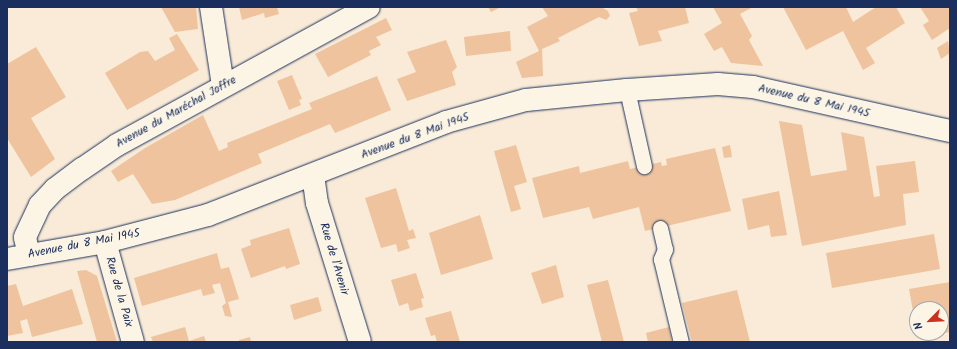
<!DOCTYPE html>
<html>
<head>
<meta charset="utf-8">
<style>
	body { margin:0 }
	#map { position:relative; width:957px; height:349px; overflow:hidden; background:#f9ebd7; font-family:Kalam,sans-serif }
	div>[style] { position:absolute }
	.building>* { inset:0; background:#eec39e }
	.roads { filter:drop-shadow(0 0 1px #1b2f5e) drop-shadow(0 0 1px #1b2f5e) }
	.lane>* { height:15px; margin:-7.5px; padding:0 7.5px; transform-origin:7.5px; border-radius:7.5px; background:#fcf5e5 }
	.street>* { height:22px; margin:-11px; padding:0 11px; transform-origin:11px; border-radius:11px; background:#fcf5e5 }
	.secondary>* { height:22px; margin:-11px; padding:0 11px; transform-origin:11px; border-radius:11px; background:#fcf5e5 }
	span { translate:-50% -50%; white-space:nowrap; text-align:center; line-height:1.15; -webkit-text-stroke:3px #fcf5e5; paint-order:stroke }
	.street-label { font-size:12px; color:#1b2f5e }
	.frame { position:absolute; inset:0; border:8px solid #1b2f5e; pointer-events:none }
	.north { position:absolute; left:909px; top:301px; width:40px; height:40px; box-sizing:border-box; background:#fcf5e5; border:1px solid #a2a6af; border-radius:50%; rotate:246deg; font-size:11px; font-weight:700; line-height:16px; text-align:center; color:#1b2f5e }
	.north::after { content:''; display:block; margin:auto; width:14px; height:18px; background:#c8321e; clip-path:polygon(50% 0,100% 100%,50% 72%,0 100%) }
</style>
</head>
<body>
<div id="map">
	<div class="building">
		<div style="clip-path:polygon(161px 7px,196px 7px,198px 29px,175px 32px)"></div>
		<div style="clip-path:polygon(239px 7px,277px 7px,279px 14px,265px 18px,264px 13px,242px 20px)"></div>
		<div style="clip-path:polygon(488px 7px,501px 7px,491px 12px)"></div>
		<div style="clip-path:polygon(542px 7px,601px 7px,608px 11px,610px 16px,606px 20px,599px 17px,558px 38px,560px 41px,542px 49px,543px 76px,522px 78px,516px 62px,539px 51px,527px 27px,548px 16px)"></div>
		<div style="clip-path:polygon(636px 7px,685px 7px,689px 23px,658px 31px,662px 41px,639px 46px,629px 13px,638px 11px)"></div>
		<div style="clip-path:polygon(713px 7px,753px 7px,740px 14px,752px 36px,749px 40px,763px 66px,731px 63px,722px 47px,714px 51px,704px 34px,722px 23px)"></div>
		<div style="clip-path:polygon(783px 7px,846px 7px,853px 22px,876px 7px,896px 7px,905px 23px,866px 48px,875px 63px,863px 70px,843px 31px,806px 50px)"></div>
		<div style="clip-path:polygon(920px 7px,950px 7px,950px 28px,932px 40px,923px 25px,929px 21px)"></div>
		<div style="clip-path:polygon(386px 18px,392px 30px,376px 37px,381px 45px,369px 51px,371px 55px,328px 77px,315px 54px)"></div>
		<div style="clip-path:polygon(510px 31px,511px 51px,466px 56px,464px 37px)"></div>
		<div style="clip-path:polygon(177px 34px,199px 70px,127px 110px,105px 73px,140px 52px,148px 51px,155px 61px,175px 50px,169px 38px)"></div>
		<div style="clip-path:polygon(446px 40px,457px 67px,452px 72px,456px 85px,407px 101px,397px 79px,416px 72px,407px 52px)"></div>
		<div style="clip-path:polygon(948px 41px,950px 53px,941px 59px,937px 48px)"></div>
		<div style="clip-path:polygon(36px 47px,66px 97px,31px 118px,55px 159px,31px 177px,7px 138px,7px 64px)"></div>
		<div style="clip-path:polygon(292px 75px,302px 99px,299px 100px,301px 105px,289px 110px,277px 81px)"></div>
		<div style="clip-path:polygon(377px 76px,391px 110px,335px 133px,330px 124px,258px 154px,262px 163px,175px 200px,152px 204px,133px 174px,118px 182px,111px 171px,145px 148px,203px 115px,219px 151px,228px 147px,227px 143px,312px 109px,309px 103px)"></div>
		<div style="clip-path:polygon(779px 121px,802px 125px,811px 176px,847px 170px,841px 132px,864px 137px,874px 197px,880px 196px,876px 166px,915px 161px,919px 192px,903px 194px,906px 225px,802px 246px)"></div>
		<div style="clip-path:polygon(516px 145px,527px 182px,514px 186px,521px 209px,511px 212px,494px 151px)"></div>
		<div style="clip-path:polygon(730px 145px,732px 157px,724px 158px,722px 147px)"></div>
		<div style="clip-path:polygon(715px 148px,731px 211px,645px 231px,639px 207px,593px 219px,589px 207px,543px 218px,532px 178px,579px 166px,580px 173px,628px 161px,630px 169px,661px 162px,662px 166px,667px 165px,666px 159px)"></div>
		<div style="clip-path:polygon(396px 188px,409px 231px,413px 229px,416px 238px,407px 240px,410px 248px,398px 252px,396px 244px,381px 248px,365px 198px)"></div>
		<div style="clip-path:polygon(779px 191px,787px 235px,771px 237px,769px 225px,748px 230px,742px 199px)"></div>
		<div style="clip-path:polygon(480px 215px,493px 259px,441px 275px,429px 233px)"></div>
		<div style="clip-path:polygon(289px 228px,300px 264px,286px 269px,285px 266px,251px 278px,241px 249px,251px 245px,250px 240px)"></div>
		<div style="clip-path:polygon(934px 234px,940px 269px,832px 288px,826px 253px)"></div>
		<div style="clip-path:polygon(217px 253px,221px 269px,229px 267px,239px 299px,228px 302px,232px 317px,225px 316px,222px 306px,226px 303px,220px 283px,212px 285px,215px 293px,203px 296px,201px 289px,142px 306px,134px 278px)"></div>
		<div style="clip-path:polygon(556px 265px,564px 297px,542px 304px,531px 273px)"></div>
		<div style="clip-path:polygon(86px 270px,97px 276px,117px 342px,97px 342px,77px 271px)"></div>
		<div style="clip-path:polygon(416px 273px,424px 298px,421px 299px,423px 307px,410px 311px,408px 303px,399px 306px,391px 280px)"></div>
		<div style="clip-path:polygon(608px 280px,624px 342px,602px 342px,587px 285px)"></div>
		<div style="clip-path:polygon(950px 282px,950px 332px,918px 338px,917px 333px,941px 333px,941px 309px,917px 309px,916px 328px,909px 289px)"></div>
		<div style="clip-path:polygon(16px 284px,23px 306px,72px 289px,83px 324px,32px 337px,27px 319px,20px 321px,23px 333px,7px 336px,7px 286px)"></div>
		<div style="clip-path:polygon(737px 290px,750px 342px,692px 342px,682px 303px)"></div>
		<div style="clip-path:polygon(318px 297px,322px 311px,294px 320px,290px 305px)"></div>
		<div style="clip-path:polygon(451px 311px,460px 342px,437px 342px,435px 335px,431px 336px,425px 318px)"></div>
		<div style="clip-path:polygon(185px 327px,189px 341px,204px 336px,206px 342px,153px 342px,151px 337px)"></div>
		<div style="clip-path:polygon(669px 327px,672px 342px,648px 342px,646px 333px)"></div>
		<div style="clip-path:polygon(250px 337px,251px 342px,239px 342px,239px 340px)"></div>
	</div>
	<div class="roads">
		<div class="lane">
			<div style="left:627px;top:90px;width:78px;rotate:77.4deg"></div>
			<div style="left:660px;top:228px;width:22px;rotate:77deg"></div>
			<div style="left:665px;top:249px;width:11px;rotate:112deg"></div>
			<div style="left:661px;top:259px;width:85px;rotate:76.5deg"></div>
		</div>
		<div class="street">
			<div style="left:211px;top:7px;width:79px;rotate:81.3deg"></div>
			<div style="left:313px;top:175px;width:28px;rotate:82deg"></div>
			<div style="left:317px;top:203px;width:145px;rotate:72.8deg"></div>
			<div style="left:105px;top:242px;width:104px;rotate:74.4deg"></div>
			<div style="left:29px;top:255px;width:18px;rotate:-103deg"></div>
			<div style="left:25px;top:237px;width:35px;rotate:-65deg"></div>
			<div style="left:40px;top:205px;width:22px;rotate:-47deg"></div>
			<div style="left:55px;top:189px;width:34px;rotate:-37deg"></div>
			<div style="left:82px;top:169px;width:42px;rotate:-34.4deg"></div>
			<div style="left:117px;top:145px;width:287px;rotate:-28.7deg"></div>
		</div>
		<div class="secondary">
			<div style="left:7px;top:259px;width:99px;rotate:-9.8deg"></div>
			<div style="left:105px;top:242px;width:106px;rotate:-14.7deg"></div>
			<div style="left:208px;top:215px;width:256px;rotate:-21.3deg"></div>
			<div style="left:446px;top:122px;width:83px;rotate:-15.4deg"></div>
			<div style="left:526px;top:100px;width:101px;rotate:-5.7deg"></div>
			<div style="left:627px;top:90px;width:91px;rotate:-3.8deg"></div>
			<div style="left:718px;top:84px;width:35px;rotate:5deg"></div>
			<div style="left:753px;top:87px;width:202px;rotate:12.6deg"></div>
		</div>
	</div>
	<div class="street-label">
		<span style="left:814px;top:101px;rotate:13deg">Avenue du 8 Mai 1945</span>
		<span style="left:176px;top:112px;rotate:-29deg">Avenue du Maréchal Joffre</span>
		<span style="left:415px;top:136px;rotate:-20deg">Avenue du 8 Mai 1945</span>
		<span style="left:84px;top:244px;rotate:-11deg">Avenue du 8 Mai 1945</span>
		<span style="left:334px;top:259px;rotate:73deg">Rue de l'Avenir</span>
		<span style="left:119px;top:292px;rotate:74deg">Rue de la Paix</span>
	</div>
	<div class="frame"></div>
	<div class="north">N</div>
</div>
</body>
</html>
